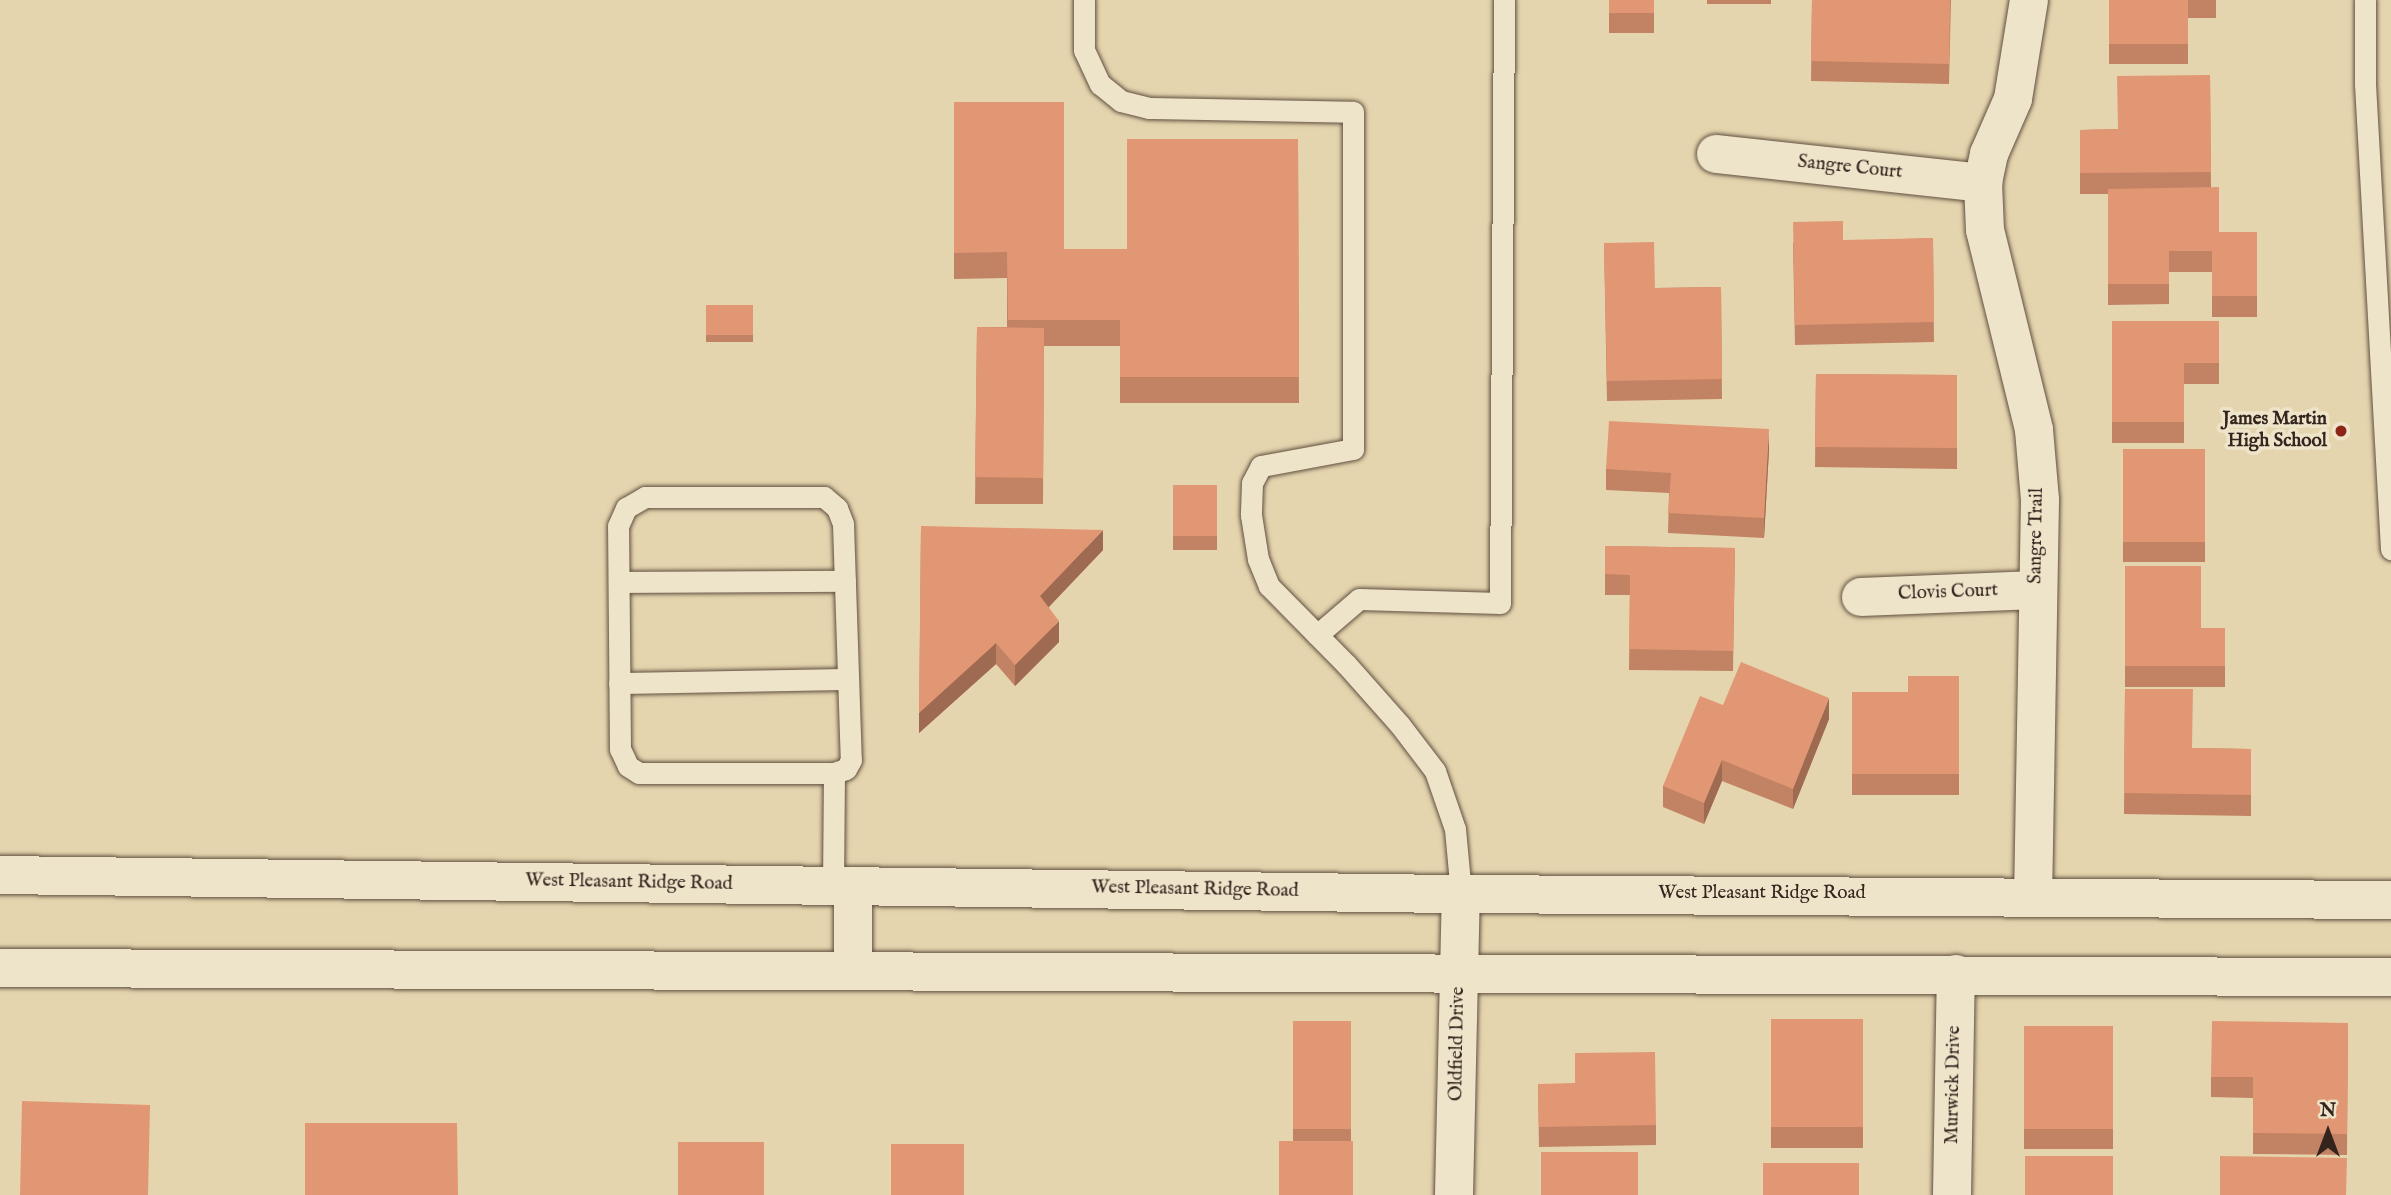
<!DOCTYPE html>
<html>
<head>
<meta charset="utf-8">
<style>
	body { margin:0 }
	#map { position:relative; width:2391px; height:1195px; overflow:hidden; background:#e5d5ae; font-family:"IM FELL English",serif }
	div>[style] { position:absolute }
	.roads { filter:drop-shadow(0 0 2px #615041) drop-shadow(0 0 2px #615041) }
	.service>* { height:21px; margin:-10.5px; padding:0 10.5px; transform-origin:10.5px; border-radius:10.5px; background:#eee4ca }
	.minor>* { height:38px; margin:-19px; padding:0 19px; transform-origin:19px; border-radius:19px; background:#eee4ca }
	.secondary>* { height:38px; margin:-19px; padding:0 19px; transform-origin:19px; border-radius:19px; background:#eee4ca }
	.wall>* { inset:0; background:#c28264 }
	.shaded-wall>* { inset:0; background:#9e6a51 }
	.building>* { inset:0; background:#e29774 }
	.dots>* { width:19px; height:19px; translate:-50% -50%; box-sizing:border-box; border:4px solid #eee4ca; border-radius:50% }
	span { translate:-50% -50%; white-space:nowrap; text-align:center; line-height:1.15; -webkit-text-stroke:7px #eee4ca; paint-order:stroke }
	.street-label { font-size:19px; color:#35241d }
	.poi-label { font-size:19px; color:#35241d; font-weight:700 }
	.right { translate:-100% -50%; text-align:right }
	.north { position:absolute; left:2293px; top:1097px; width:70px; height:70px; -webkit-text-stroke:5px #eee4ca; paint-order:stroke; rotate:0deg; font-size:19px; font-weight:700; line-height:28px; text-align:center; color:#35241d }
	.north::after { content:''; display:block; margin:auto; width:24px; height:32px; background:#35241d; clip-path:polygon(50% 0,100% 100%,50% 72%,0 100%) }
</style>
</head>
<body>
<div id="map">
	<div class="roads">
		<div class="service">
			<div style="left:1084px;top:0;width:50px;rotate:90deg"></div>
			<div style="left:1084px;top:50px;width:38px;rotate:65deg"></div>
			<div style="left:1100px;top:84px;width:27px;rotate:39deg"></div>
			<div style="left:1121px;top:101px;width:29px;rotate:14deg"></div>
			<div style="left:1149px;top:108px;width:204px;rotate:1.1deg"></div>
			<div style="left:1353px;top:112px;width:337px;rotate:90deg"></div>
			<div style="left:1353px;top:449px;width:94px;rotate:169.5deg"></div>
			<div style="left:1261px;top:466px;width:19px;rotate:118deg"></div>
			<div style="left:1252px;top:483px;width:32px;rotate:92deg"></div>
			<div style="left:1251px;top:515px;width:45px;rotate:81deg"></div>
			<div style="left:1258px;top:559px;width:29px;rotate:68deg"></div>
			<div style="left:1269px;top:586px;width:110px;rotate:45.4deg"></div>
			<div style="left:1346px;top:664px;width:81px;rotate:48.5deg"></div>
			<div style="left:1400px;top:725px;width:58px;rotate:52.7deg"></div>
			<div style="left:1435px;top:771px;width:61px;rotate:71deg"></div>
			<div style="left:1455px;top:829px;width:65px;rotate:84.7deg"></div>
			<div style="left:2365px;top:0;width:84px;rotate:90deg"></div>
			<div style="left:2365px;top:84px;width:466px;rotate:86.8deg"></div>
			<div style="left:619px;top:582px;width:226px;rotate:-0.3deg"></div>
			<div style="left:1317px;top:635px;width:55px;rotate:-40.6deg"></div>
			<div style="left:1359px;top:599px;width:141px;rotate:1.6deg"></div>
			<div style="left:1500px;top:603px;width:603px;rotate:-89.62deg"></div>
			<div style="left:619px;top:683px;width:229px;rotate:-1deg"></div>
			<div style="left:833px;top:886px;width:113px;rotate:-89.5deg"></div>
			<div style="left:834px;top:773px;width:195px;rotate:180deg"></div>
			<div style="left:639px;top:773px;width:13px;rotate:-148deg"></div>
			<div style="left:628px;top:766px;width:19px;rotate:-115deg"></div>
			<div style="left:620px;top:749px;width:223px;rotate:-90.5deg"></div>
			<div style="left:618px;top:526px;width:20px;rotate:-66deg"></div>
			<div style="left:626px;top:508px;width:22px;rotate:-30deg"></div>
			<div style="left:645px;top:497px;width:179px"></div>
			<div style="left:824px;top:497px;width:17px;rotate:40deg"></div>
			<div style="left:837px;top:508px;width:17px;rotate:69deg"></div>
			<div style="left:843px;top:524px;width:236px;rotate:88.1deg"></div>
			<div style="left:851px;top:760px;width:10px;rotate:119deg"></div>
			<div style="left:846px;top:769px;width:13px;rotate:162deg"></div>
		</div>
		<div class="minor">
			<div style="left:2029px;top:0;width:100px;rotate:99.2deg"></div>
			<div style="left:2013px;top:99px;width:60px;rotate:113.6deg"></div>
			<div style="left:1989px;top:154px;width:30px;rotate:102deg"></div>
			<div style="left:1983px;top:183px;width:47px;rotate:87.6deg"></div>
			<div style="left:1985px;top:230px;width:206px;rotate:76.2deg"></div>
			<div style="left:2034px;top:430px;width:70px;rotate:85.1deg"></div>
			<div style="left:2040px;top:500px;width:395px;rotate:91deg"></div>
			<div style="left:1716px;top:154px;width:269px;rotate:6.2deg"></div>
			<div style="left:1861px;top:597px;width:175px;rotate:-2.3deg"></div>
			<div style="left:1454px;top:1195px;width:301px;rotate:-88.7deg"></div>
			<div style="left:1952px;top:1195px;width:221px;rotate:-89deg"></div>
		</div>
		<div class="secondary">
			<div style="left:0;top:875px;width:1461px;rotate:0.75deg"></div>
			<div style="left:1461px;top:894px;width:930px;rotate:0.37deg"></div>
			<div style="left:853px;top:886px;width:85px;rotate:90deg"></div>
			<div style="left:0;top:968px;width:2391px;rotate:0.22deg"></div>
		</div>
	</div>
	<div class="wall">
		<div style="clip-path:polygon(1609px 0,1654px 0,1654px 33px,1609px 33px)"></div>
		<div style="clip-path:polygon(1707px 0,1771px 0,1771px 4px,1707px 4px)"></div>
		<div style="clip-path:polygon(1812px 0,1951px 0,1949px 84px,1811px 81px)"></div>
		<div style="clip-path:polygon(2109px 0,2216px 0,2216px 18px,2188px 18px,2188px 64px,2109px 64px)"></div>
		<div style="clip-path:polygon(2210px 75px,2211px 187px,2219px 232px,2257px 232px,2257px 317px,2212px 317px,2212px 272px,2169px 272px,2169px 304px,2108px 305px,2108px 194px,2080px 194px,2080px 130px,2118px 129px)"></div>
		<div style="clip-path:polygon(954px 102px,1064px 249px,1127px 249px,1298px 139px,1299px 403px,1120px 403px,1120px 346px,1044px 346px,1043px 504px,975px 504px,977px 327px,1007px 327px,1007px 278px,954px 279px)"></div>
		<div style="clip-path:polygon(1933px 238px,1934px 342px,1795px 345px,1793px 243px)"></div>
		<div style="clip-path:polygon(1604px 243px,1655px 288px,1721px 287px,1722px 399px,1607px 401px)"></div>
		<div style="clip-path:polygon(706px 305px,753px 305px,753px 342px,706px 342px)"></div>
		<div style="clip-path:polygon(2112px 321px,2219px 321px,2219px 384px,2184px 384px,2184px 443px,2112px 443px)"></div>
		<div style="clip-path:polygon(1816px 374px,1957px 375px,1957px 469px,1815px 467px)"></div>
		<div style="clip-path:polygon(2123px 449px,2205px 449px,2205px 562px,2123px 562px)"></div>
		<div style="clip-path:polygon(1769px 450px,1764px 538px,1668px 533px,1669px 493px,1606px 490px,1606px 469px)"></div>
		<div style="clip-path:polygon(1173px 485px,1217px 485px,1217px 550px,1173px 550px)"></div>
		<div style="clip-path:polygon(921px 526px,1103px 550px,1049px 607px,1059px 642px,1015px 686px,996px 664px,919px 733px)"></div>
		<div style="clip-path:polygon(1605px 546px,1735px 548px,1733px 671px,1629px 670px,1630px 595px,1605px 595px)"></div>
		<div style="clip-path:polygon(2125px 566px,2201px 628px,2225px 628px,2225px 687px,2125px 687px)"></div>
		<div style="clip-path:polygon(1959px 676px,1959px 795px,1852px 795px,1852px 692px,1908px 692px)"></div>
		<div style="clip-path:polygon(2125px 689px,2192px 748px,2251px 749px,2251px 816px,2124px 814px)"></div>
		<div style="clip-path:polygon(1723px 705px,1829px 719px,1793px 809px,1722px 781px,1704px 824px,1663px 807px,1663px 786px)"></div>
		<div style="clip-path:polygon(1771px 1019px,1863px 1019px,1863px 1148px,1771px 1148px)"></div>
		<div style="clip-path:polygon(1293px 1021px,1351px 1021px,1351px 1141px,1293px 1141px)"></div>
		<div style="clip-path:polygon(2348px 1023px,2347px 1155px,2253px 1154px,2253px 1098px,2211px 1097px,2211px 1077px)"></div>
		<div style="clip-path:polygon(2024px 1026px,2113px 1026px,2113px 1149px,2024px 1149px)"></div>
		<div style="clip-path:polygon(1538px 1084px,1656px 1125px,1656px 1145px,1539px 1147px)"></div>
	</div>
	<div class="shaded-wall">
		<div style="clip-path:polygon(1769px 429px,1769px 450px,1764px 538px,1764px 518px)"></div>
		<div style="clip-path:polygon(1103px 530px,1103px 550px,1040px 616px,1040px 596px)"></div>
		<div style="clip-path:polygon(1059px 621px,1059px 642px,1015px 686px,1015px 665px)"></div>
		<div style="clip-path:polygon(996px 643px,996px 664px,919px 733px,919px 713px)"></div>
		<div style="clip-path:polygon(1829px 698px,1829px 719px,1793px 809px,1793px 789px)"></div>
		<div style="clip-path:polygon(1722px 760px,1722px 781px,1704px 824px,1704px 803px)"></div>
	</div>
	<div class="building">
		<div style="clip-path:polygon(1609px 0,1654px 0,1654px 13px,1609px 13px)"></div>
		<div style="clip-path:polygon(1812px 0,1950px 0,1949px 64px,1811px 61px)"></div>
		<div style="clip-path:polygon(2109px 0,2188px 0,2188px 44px,2109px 44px)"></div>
		<div style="clip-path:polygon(2210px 75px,2211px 172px,2080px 173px,2080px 130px,2118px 129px,2117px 76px)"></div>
		<div style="clip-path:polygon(954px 102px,1064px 102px,1064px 249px,1127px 249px,1127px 139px,1298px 139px,1299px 377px,1120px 377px,1120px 320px,1008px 320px,1007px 252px,954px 253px)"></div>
		<div style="clip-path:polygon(2219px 187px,2219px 232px,2257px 232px,2257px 296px,2212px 296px,2212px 251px,2169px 251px,2169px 284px,2108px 284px,2108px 189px)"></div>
		<div style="clip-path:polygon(1843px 221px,1843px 240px,1933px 238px,1934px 322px,1795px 325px,1793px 222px)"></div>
		<div style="clip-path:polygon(1654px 242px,1655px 288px,1721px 287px,1722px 379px,1607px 381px,1604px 243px)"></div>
		<div style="clip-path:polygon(706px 305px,753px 305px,753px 335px,706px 335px)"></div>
		<div style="clip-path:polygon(2112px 321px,2219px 321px,2219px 363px,2184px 363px,2184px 422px,2112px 422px)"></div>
		<div style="clip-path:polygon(977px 327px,1044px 328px,1043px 478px,975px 477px)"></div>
		<div style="clip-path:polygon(1816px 374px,1957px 375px,1957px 448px,1815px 447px)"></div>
		<div style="clip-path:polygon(1609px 421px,1769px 429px,1764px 518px,1668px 513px,1671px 473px,1606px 469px)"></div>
		<div style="clip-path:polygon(2123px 449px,2205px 449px,2205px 542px,2123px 542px)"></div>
		<div style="clip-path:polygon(1173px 485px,1217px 485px,1217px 536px,1173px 536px)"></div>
		<div style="clip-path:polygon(921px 526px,1103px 530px,1040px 596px,1059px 621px,1015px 665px,996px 643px,919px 713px)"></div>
		<div style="clip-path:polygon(1605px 546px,1735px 548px,1733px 651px,1629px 649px,1630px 575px,1605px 574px)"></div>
		<div style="clip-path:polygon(2125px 566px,2201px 566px,2201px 628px,2225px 628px,2225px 666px,2125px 666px)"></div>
		<div style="clip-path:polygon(1741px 662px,1829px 698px,1793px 789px,1722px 760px,1704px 803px,1663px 786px,1700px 696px,1723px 705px)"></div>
		<div style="clip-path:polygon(1908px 676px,1959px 676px,1959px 774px,1852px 774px,1852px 692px,1908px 692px)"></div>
		<div style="clip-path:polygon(2125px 689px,2193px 689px,2192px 748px,2251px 749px,2251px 795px,2124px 793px)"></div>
		<div style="clip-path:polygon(1771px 1019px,1863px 1019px,1863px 1127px,1771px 1127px)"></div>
		<div style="clip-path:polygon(1293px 1021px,1351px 1021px,1351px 1129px,1293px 1129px)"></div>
		<div style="clip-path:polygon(2212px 1021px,2348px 1023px,2347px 1134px,2253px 1133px,2253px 1077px,2211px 1077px)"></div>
		<div style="clip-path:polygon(2024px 1026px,2113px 1026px,2113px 1129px,2024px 1129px)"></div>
		<div style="clip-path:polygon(1655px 1052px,1656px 1125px,1539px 1127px,1538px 1084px,1575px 1083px,1575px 1053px)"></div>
		<div style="clip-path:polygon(22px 1101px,150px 1105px,148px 1195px,20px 1195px)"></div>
		<div style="clip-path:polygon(305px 1123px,457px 1123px,458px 1195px,305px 1195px)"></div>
		<div style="clip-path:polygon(1279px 1141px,1353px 1141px,1353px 1195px,1279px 1195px)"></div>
		<div style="clip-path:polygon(678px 1142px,764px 1142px,764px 1195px,678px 1195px)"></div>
		<div style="clip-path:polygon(891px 1144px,964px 1144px,964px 1195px,891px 1195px)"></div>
		<div style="clip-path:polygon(1541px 1152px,1638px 1152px,1638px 1195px,1541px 1195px)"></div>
		<div style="clip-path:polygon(2025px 1156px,2113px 1156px,2113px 1195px,2025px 1195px)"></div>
		<div style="clip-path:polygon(2220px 1156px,2347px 1158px,2346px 1195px,2220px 1195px)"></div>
		<div style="clip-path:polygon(1763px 1163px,1859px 1163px,1859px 1195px,1763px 1195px)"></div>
	</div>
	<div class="dots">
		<div style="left:2341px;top:431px;background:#8f2418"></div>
	</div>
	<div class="street-label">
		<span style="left:1850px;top:168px;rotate:6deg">Sangre Court</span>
		<span style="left:2037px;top:536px;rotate:-89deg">Sangre Trail</span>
		<span style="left:1948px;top:593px;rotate:-2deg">Clovis Court</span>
		<span style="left:629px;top:883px;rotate:1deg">West Pleasant Ridge Road</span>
		<span style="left:1195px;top:890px;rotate:1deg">West Pleasant Ridge Road</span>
		<span style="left:1762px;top:894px">West Pleasant Ridge Road</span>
		<span style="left:1458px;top:1044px;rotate:-89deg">Oldfield Drive</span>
		<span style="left:1954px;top:1085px;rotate:-89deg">Murwick Drive</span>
	</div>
	<div class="poi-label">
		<span class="right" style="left:2327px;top:431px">James Martin<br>High School</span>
	</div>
	<div class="north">N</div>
</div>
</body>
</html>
